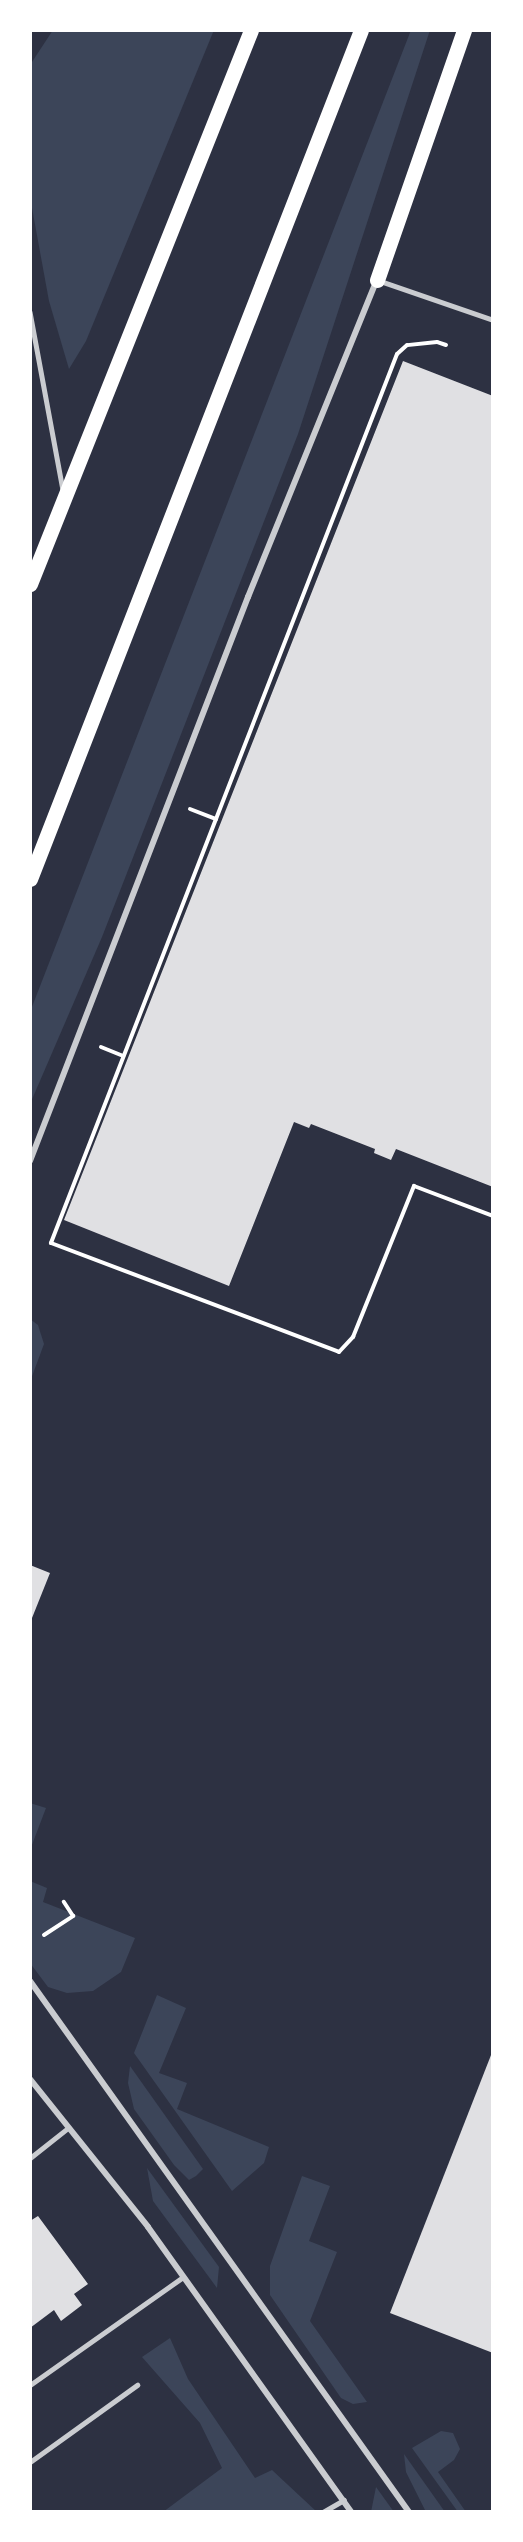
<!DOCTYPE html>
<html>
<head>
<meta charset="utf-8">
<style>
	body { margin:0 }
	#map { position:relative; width:523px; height:2542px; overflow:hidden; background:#2d3142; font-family:Manrope,sans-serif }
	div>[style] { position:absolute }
	.green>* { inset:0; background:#3c4559 }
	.building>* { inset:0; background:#e0e0e3 }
	.path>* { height:4px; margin:-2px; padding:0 2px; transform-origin:2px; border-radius:2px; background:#fff }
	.service>* { height:4.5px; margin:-2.25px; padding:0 2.25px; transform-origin:2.25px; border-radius:2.25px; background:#caccd0 }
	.minor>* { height:6px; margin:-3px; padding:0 3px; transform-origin:3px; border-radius:3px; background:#caccd0 }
	.primary>* { height:15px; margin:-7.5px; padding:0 7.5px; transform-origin:7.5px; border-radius:7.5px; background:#fff }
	span { translate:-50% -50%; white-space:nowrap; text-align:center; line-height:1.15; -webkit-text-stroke:4.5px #fff; paint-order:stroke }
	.frame { position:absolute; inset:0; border:32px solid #fff; pointer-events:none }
</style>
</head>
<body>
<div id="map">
	<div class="green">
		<div style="clip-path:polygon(53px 30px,214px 30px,86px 341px,69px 369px,49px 301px,30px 197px,30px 65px)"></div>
		<div style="clip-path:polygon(411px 30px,430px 30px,298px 434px,102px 937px,30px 1104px,30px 1012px)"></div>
		<div style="clip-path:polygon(30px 1319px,38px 1325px,44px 1344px,31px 1379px)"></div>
		<div style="clip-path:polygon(30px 1803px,46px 1808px,30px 1850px)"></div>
		<div style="clip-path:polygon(30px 1881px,47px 1888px,43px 1902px,135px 1938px,121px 1972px,93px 1991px,67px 1993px,48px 1987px,30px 1963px)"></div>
		<div style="clip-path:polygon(157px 1995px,186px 2008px,159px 2073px,187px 2083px,177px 2109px,269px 2147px,264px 2163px,232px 2191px,134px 2053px)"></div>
		<div style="clip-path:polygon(130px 2066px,203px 2169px,196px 2176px,189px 2180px,174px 2165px,134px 2109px,128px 2083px)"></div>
		<div style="clip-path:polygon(147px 2168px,219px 2267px,217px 2288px,153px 2201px)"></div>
		<div style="clip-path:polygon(302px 2176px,330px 2186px,309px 2241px,337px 2252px,310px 2321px,367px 2402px,353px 2404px,341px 2398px,270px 2295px,270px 2266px)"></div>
		<div style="clip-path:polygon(170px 2338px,188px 2379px,255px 2478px,272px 2470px,317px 2512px,163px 2512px,222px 2468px,200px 2423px,142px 2357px)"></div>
		<div style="clip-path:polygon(441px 2431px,453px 2433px,460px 2449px,454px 2460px,438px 2472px,466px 2512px,458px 2512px,412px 2448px)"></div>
		<div style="clip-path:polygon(404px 2454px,445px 2512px,425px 2510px,406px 2472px)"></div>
		<div style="clip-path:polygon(376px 2487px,394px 2512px,371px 2512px)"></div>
	</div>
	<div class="building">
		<div style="clip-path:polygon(403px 361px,493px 396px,493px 1187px,396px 1149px,391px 1160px,374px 1153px,375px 1149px,311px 1124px,309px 1128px,294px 1122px,229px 1286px,64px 1220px)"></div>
		<div style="clip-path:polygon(30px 1565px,50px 1573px,30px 1623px)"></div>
		<div style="clip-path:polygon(493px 2050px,493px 2353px,390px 2313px)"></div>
		<div style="clip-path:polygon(38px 2216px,88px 2284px,74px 2294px,82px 2305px,61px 2321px,54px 2310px,30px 2328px,30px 2221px)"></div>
	</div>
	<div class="path">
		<div style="left:446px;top:345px;width:9px;rotate:-162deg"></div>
		<div style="left:437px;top:342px;width:30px;rotate:174deg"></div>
		<div style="left:407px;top:345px;width:13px;rotate:138deg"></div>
		<div style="left:397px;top:354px;width:954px;rotate:111.27deg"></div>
		<div style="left:51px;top:1243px;width:308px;rotate:20.7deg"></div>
		<div style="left:339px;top:1352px;width:21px;rotate:-47deg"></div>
		<div style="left:353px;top:1337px;width:163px;rotate:-68deg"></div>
		<div style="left:414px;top:1186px;width:85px;rotate:20.8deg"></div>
		<div style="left:190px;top:809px;width:28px;rotate:21deg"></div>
		<div style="left:101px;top:1047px;width:24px;rotate:22deg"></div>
		<div style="left:44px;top:1935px;width:35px;rotate:-33deg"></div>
		<div style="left:73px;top:1916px;width:17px;rotate:-123deg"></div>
	</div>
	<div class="service">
		<div style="left:380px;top:281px;width:120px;rotate:19deg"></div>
		<div style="left:30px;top:312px;width:181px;rotate:79.5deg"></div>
		<div style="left:30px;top:2158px;width:48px;rotate:-38.3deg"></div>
		<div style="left:30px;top:2385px;width:187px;rotate:-35.2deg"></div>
		<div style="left:30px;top:2462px;width:132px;rotate:-35.7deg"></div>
		<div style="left:323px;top:2512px;width:24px;rotate:-30deg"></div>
	</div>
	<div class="minor">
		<div style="left:30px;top:1161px;width:605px;rotate:-68.87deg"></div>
		<div style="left:248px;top:597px;width:342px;rotate:-67.9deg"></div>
		<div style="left:30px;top:1981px;width:652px;rotate:54.48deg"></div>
		<div style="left:30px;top:2079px;width:189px;rotate:51.4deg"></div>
		<div style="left:148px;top:2227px;width:350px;rotate:54.5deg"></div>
	</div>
	<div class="primary">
		<div style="left:377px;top:280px;width:265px;rotate:-70.8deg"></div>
		<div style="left:30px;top:584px;width:596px;rotate:-68.25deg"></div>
		<div style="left:30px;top:879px;width:911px;rotate:-68.7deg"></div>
	</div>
	<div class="frame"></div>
</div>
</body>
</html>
